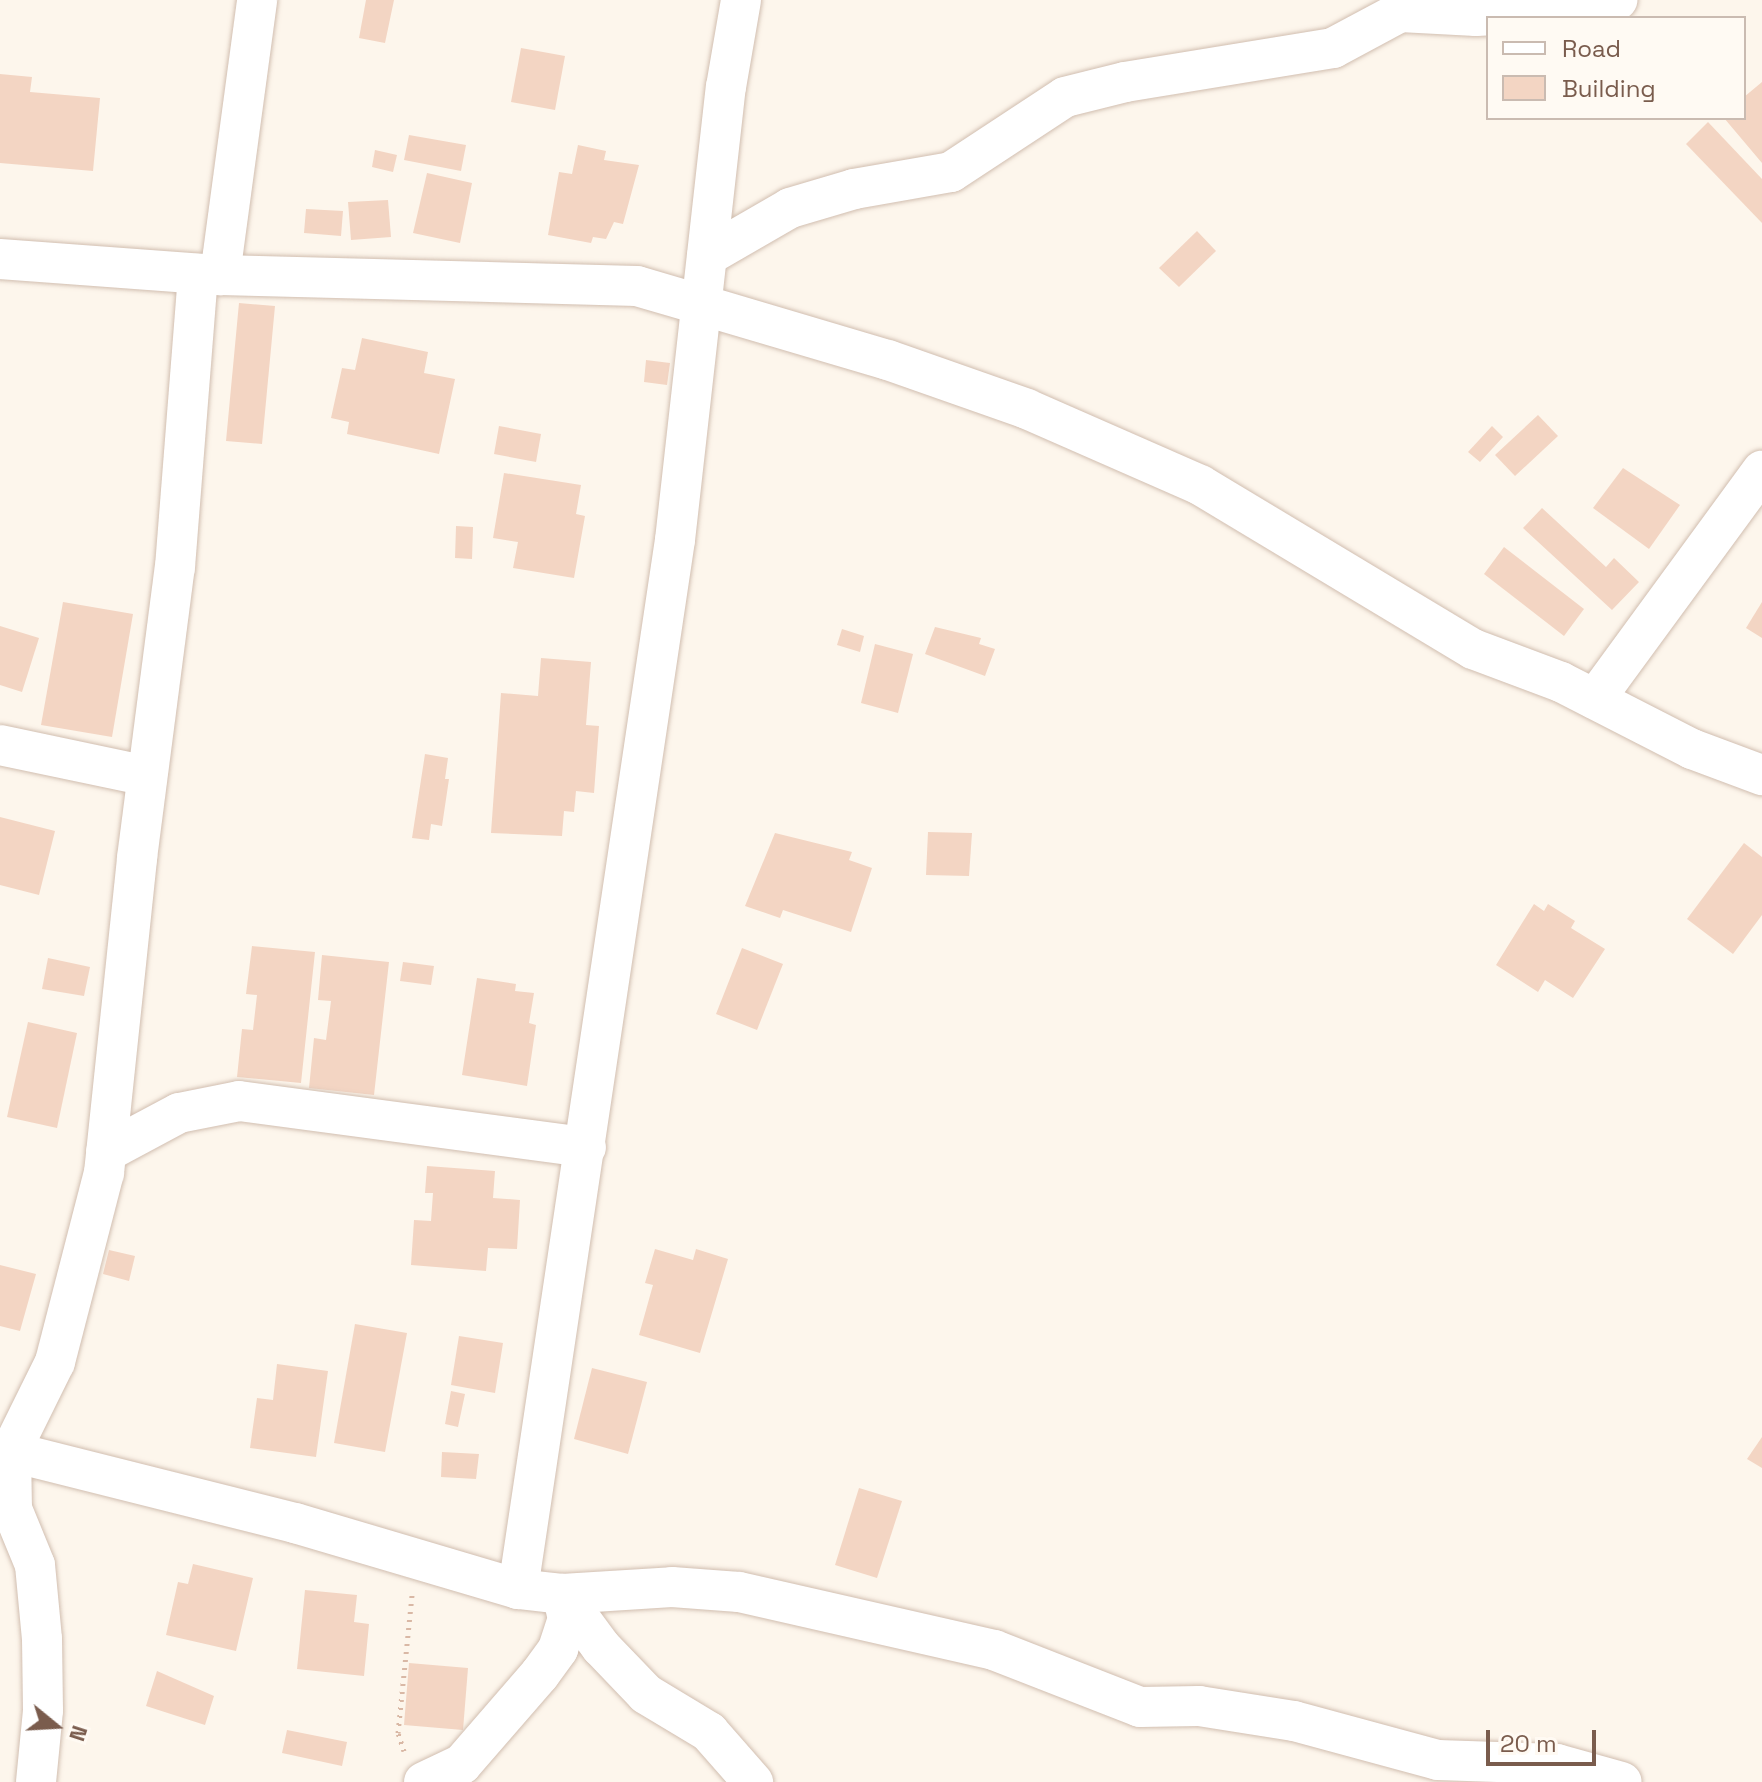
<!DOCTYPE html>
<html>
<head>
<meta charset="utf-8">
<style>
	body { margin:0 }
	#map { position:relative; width:1762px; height:1782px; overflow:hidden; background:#fdf6ec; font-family:"Space Grotesk",sans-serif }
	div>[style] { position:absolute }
	.building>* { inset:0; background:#f3d5c3 }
	.path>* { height:5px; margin-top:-2.5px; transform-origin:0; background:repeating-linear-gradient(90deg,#d9b8a5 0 2px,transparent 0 8px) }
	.roads { filter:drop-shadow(0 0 2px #d1beb0) drop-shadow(0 0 2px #d1beb0) }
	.minor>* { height:40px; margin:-20px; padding:0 20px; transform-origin:20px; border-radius:20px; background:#fff }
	span { translate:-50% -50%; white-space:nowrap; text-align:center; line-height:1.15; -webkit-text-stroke:6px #fffaf3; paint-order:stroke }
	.legend { position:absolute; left:1486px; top:16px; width:260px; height:104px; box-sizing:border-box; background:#fffaf3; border:2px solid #cabbb1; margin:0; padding:10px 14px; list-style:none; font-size:24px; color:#7a5c4d }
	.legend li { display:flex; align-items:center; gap:16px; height:40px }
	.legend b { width:40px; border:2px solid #cabbb1 }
	.north { position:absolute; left:16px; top:1686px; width:80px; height:80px; -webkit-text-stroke:6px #fffaf3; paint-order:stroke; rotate:108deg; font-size:22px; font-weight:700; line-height:32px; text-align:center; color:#7a5c4d }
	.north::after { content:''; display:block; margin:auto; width:28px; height:36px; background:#7a5c4d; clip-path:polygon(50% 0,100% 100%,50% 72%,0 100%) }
	.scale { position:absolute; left:1486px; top:1730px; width:110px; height:36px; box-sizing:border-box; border:4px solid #7a5c4d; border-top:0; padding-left:10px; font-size:24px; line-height:28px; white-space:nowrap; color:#7a5c4d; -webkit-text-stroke:6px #fffaf3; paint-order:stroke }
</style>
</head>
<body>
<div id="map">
	<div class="building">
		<div style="clip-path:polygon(366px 0,394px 0,385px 43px,359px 38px)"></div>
		<div style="clip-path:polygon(521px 48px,565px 56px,555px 110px,511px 102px)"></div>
		<div style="clip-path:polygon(0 74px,32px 77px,30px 92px,100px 98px,93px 171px,0 163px)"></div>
		<div style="clip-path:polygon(1762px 82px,1762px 163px,1724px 118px,1744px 118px,1744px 97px)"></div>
		<div style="clip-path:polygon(1708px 122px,1762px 179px,1762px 223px,1686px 144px)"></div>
		<div style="clip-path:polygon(409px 135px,466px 145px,461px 171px,404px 160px)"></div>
		<div style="clip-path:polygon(578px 145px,606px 151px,604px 160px,639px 165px,623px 224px,614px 222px,606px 239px,593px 237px,591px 243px,548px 235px,559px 172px,572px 174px)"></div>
		<div style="clip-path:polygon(375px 150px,397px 155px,393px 172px,372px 167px)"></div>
		<div style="clip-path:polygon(427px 173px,472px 183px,460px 243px,413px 233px)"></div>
		<div style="clip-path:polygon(388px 200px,391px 237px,351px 240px,348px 202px)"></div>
		<div style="clip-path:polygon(306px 209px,343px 211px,341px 236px,304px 233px)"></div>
		<div style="clip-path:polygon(1197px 231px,1216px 251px,1179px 287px,1159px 268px)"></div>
		<div style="clip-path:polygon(239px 303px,275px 306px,262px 444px,226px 441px)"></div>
		<div style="clip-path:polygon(362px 338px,428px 352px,424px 373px,455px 379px,439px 454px,347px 434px,349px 422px,331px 418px,342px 368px,355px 370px)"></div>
		<div style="clip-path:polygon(646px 360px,670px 363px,667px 385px,644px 382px)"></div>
		<div style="clip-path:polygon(1538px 415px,1558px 436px,1515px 476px,1495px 455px)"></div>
		<div style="clip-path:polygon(499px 426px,541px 434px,536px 462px,494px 454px)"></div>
		<div style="clip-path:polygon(1492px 426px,1503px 437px,1480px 462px,1468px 452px)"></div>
		<div style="clip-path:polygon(1623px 468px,1680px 505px,1649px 549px,1593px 508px)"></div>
		<div style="clip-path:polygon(504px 473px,581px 485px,576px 514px,585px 516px,574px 578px,513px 568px,518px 542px,493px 538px)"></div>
		<div style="clip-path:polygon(1542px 508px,1606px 567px,1614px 558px,1639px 582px,1612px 610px,1523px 528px)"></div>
		<div style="clip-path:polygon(456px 526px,473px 527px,472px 559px,455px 558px)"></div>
		<div style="clip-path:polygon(1504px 547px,1584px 609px,1564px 636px,1484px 574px)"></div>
		<div style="clip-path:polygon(63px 602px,133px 614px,112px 737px,41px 725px)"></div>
		<div style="clip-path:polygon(1762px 602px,1762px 638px,1746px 628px)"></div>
		<div style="clip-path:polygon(0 626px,39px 638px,22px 692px,0 685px)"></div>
		<div style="clip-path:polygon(935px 627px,981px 638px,979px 644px,995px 649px,985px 676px,925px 654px)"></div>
		<div style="clip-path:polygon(842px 629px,864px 636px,860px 652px,837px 645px)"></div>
		<div style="clip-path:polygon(875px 644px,913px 654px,898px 713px,861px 703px)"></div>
		<div style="clip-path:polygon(541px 658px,591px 662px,586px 725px,599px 726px,594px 793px,576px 791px,574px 812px,564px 811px,562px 836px,491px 833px,501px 693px,538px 696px)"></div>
		<div style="clip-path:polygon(425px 754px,448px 758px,445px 779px,449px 779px,442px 826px,431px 824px,429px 840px,412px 838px)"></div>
		<div style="clip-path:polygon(0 817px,55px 831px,39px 895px,0 885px)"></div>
		<div style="clip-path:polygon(928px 832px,972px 833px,969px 876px,926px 875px)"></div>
		<div style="clip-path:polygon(775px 833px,852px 852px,849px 860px,872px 868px,851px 932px,783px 910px,780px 918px,745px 906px)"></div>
		<div style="clip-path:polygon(1744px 843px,1762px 857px,1762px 915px,1733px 954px,1687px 919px)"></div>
		<div style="clip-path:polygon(1534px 904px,1544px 911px,1548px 904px,1575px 921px,1571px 928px,1605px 949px,1573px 998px,1545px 980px,1538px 992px,1496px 965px)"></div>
		<div style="clip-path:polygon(252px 946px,315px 952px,301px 1083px,237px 1077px,242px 1029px,253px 1030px,257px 995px,246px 994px)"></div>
		<div style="clip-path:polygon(742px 948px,783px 964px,757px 1030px,716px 1014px)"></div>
		<div style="clip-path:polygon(322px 955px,389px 962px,374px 1095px,309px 1088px,314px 1038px,326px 1040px,331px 1001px,318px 1000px)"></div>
		<div style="clip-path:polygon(48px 958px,90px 967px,84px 996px,42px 989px)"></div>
		<div style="clip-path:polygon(403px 962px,434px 966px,431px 985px,400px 981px)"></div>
		<div style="clip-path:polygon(477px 978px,516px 984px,515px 991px,534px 993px,529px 1023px,536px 1025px,527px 1086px,462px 1075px)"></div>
		<div style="clip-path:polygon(28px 1022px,77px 1033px,57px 1128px,7px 1117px)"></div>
		<div style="clip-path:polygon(427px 1166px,495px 1171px,493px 1198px,520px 1200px,517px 1249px,488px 1248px,486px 1271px,411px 1265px,414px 1220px,431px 1221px,433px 1193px,425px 1193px)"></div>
		<div style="clip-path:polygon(655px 1249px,693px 1260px,696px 1249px,728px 1259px,700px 1353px,639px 1335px,653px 1285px,645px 1283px)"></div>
		<div style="clip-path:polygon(109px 1250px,135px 1256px,129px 1281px,103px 1274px)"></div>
		<div style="clip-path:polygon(0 1265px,36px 1274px,20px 1331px,0 1326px)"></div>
		<div style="clip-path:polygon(355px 1324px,407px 1333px,385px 1452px,334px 1443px)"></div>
		<div style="clip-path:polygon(459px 1336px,503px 1343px,495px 1393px,451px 1385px)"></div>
		<div style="clip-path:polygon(277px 1364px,328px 1371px,316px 1457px,250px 1448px,257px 1398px,273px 1400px)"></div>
		<div style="clip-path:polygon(592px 1368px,647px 1382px,628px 1454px,574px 1439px)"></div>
		<div style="clip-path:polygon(451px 1391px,465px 1394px,458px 1427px,445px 1424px)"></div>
		<div style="clip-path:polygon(1762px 1437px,1762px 1468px,1747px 1459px)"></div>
		<div style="clip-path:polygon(442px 1452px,479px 1454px,476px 1479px,441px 1477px)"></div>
		<div style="clip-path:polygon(859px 1488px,902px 1501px,877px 1578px,835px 1565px)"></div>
		<div style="clip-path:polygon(193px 1564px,253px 1578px,236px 1651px,166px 1635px,178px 1582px,188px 1584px)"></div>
		<div style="clip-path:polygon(305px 1590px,357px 1595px,354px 1622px,369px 1624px,364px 1676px,297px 1669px)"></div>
		<div style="clip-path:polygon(409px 1663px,468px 1668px,463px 1730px,404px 1725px)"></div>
		<div style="clip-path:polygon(157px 1671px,214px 1696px,205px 1725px,146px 1706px)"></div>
		<div style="clip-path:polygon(287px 1730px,347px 1742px,342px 1766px,282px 1753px)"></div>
	</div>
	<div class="path">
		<div style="left:404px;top:1751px;width:19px;rotate:-108deg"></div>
		<div style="left:398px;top:1733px;width:139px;rotate:-84.2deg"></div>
	</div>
	<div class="roads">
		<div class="minor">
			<div style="left:707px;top:256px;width:96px;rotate:-30deg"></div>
			<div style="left:790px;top:208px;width:67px;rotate:-16.5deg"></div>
			<div style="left:854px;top:189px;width:98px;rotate:-9.9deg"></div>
			<div style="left:951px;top:172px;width:136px;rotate:-33.3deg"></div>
			<div style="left:1065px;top:97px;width:62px;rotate:-14deg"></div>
			<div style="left:1125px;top:82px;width:211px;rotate:-9.3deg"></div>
			<div style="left:1333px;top:48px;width:76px;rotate:-28.2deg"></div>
			<div style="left:1400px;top:12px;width:76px;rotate:3deg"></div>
			<div style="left:1476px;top:16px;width:102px;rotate:-2.8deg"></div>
			<div style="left:1578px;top:11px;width:41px;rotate:-15.8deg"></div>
			<div style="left:0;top:259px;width:221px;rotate:4.2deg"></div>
			<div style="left:220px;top:275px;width:417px;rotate:1.5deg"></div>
			<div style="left:637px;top:286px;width:68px;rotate:16.3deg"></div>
			<div style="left:702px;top:305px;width:194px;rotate:16.5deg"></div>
			<div style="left:888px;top:360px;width:147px;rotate:19.4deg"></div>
			<div style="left:1027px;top:409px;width:189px;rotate:23.7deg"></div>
			<div style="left:1200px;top:485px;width:318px;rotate:31deg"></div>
			<div style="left:1473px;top:649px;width:94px;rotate:20.6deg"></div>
			<div style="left:1561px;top:682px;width:147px;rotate:27.1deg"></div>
			<div style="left:1692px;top:749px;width:75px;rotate:20.4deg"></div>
			<div style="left:220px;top:275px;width:277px;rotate:-82.3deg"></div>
			<div style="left:1595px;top:699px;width:283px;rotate:-53.8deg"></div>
			<div style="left:0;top:745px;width:150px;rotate:11.9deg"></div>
			<div style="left:106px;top:1152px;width:83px;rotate:-28.1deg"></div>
			<div style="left:179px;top:1113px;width:61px;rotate:-11.3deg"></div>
			<div style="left:239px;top:1101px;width:350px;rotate:7.6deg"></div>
			<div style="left:0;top:1449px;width:304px;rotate:14.1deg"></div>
			<div style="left:295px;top:1523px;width:233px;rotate:16.5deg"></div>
			<div style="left:518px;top:1589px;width:44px;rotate:6.5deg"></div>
			<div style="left:562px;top:1594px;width:110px;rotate:-3.6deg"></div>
			<div style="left:672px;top:1587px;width:67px;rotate:4.3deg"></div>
			<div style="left:739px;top:1592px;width:262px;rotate:12.8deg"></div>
			<div style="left:994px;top:1650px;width:157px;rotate:21.3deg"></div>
			<div style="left:1140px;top:1707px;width:59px;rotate:-1deg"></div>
			<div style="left:1199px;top:1706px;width:96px;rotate:9deg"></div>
			<div style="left:1294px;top:1721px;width:149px;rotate:15.2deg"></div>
			<div style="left:1438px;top:1760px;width:119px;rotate:1.9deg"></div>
			<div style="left:1557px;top:1764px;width:67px;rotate:15.5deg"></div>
			<div style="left:518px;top:1589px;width:1061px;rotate:-81.49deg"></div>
			<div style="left:675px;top:540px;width:456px;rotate:-83.6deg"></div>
			<div style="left:726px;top:87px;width:88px;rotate:-80.2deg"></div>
			<div style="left:562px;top:1594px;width:66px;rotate:53.7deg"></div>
			<div style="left:601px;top:1647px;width:65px;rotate:46.2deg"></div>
			<div style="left:646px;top:1694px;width:74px;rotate:31.1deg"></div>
			<div style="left:709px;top:1732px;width:67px;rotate:48.7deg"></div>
			<div style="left:36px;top:1782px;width:72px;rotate:-84.4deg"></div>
			<div style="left:43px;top:1710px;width:71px;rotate:-90.8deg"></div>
			<div style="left:42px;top:1639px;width:74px;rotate:-95.4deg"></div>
			<div style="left:35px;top:1565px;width:61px;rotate:-112.3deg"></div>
			<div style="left:12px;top:1509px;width:58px;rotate:-91deg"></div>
			<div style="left:11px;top:1451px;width:99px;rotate:-63.7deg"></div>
			<div style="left:55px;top:1362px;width:195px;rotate:-75.5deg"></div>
			<div style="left:104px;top:1173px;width:317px;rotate:-84deg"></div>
			<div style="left:137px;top:858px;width:293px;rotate:-82.6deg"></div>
			<div style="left:175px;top:567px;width:294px;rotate:-85.5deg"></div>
			<div style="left:424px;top:1782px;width:42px;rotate:-25.3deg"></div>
			<div style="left:462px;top:1764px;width:119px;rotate:-49.1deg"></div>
			<div style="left:540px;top:1674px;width:31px;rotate:-54deg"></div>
			<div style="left:558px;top:1649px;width:32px;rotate:-72deg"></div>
			<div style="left:568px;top:1619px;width:26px;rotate:-103deg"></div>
		</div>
	</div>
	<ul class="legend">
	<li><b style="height:10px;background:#fff"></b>Road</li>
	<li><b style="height:22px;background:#f3d5c3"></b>Building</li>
	</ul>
	<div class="north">N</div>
	<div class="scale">20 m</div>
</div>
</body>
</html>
